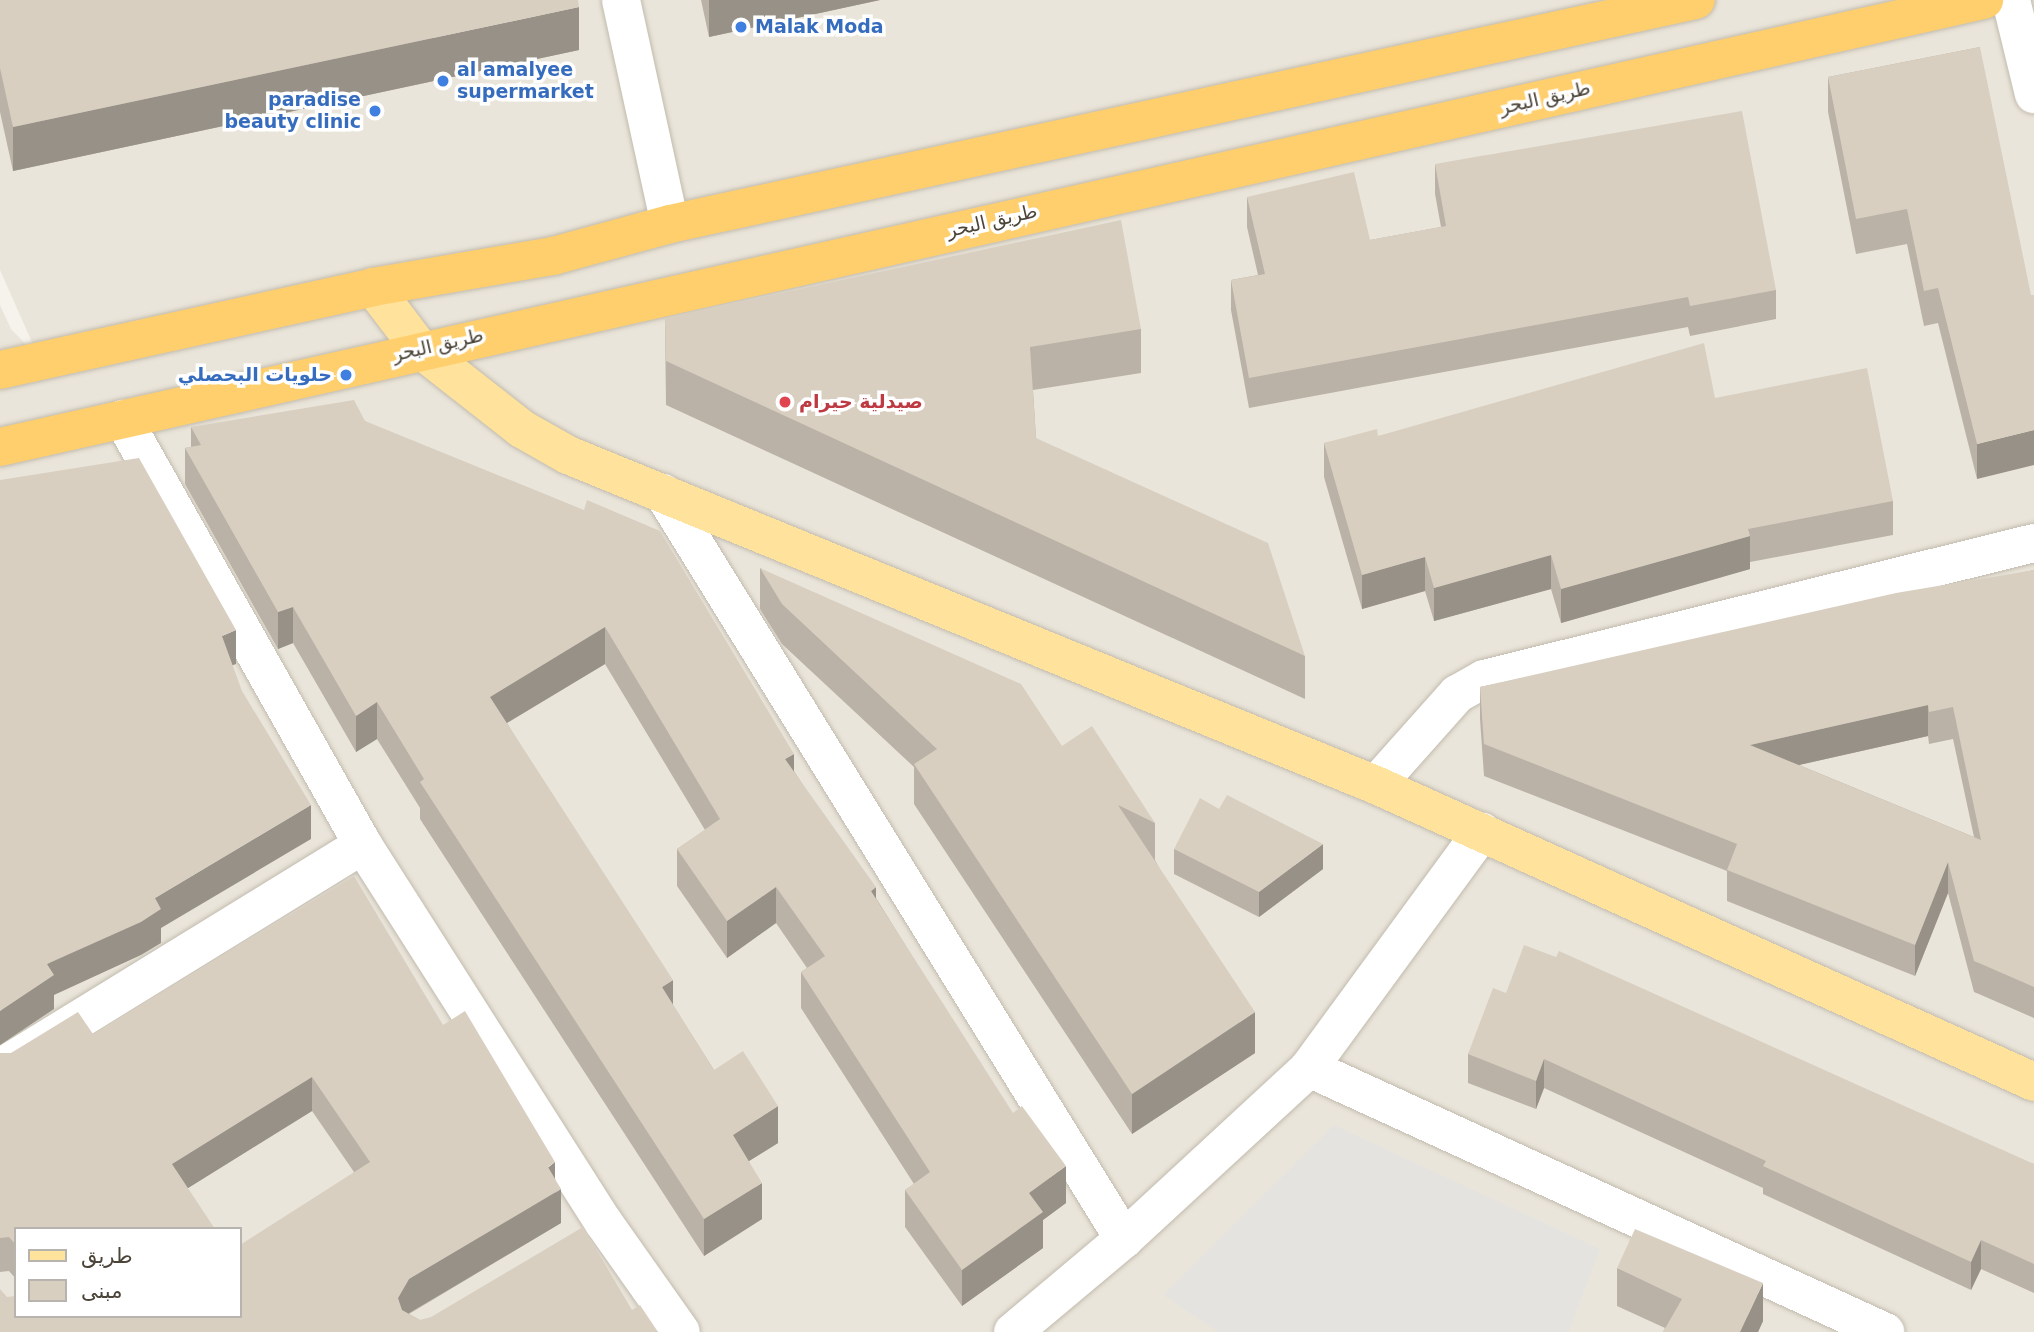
<!DOCTYPE html>
<html>
<head>
<meta charset="utf-8">
<style>
	body { margin:0 }
	#map { position:relative; width:2034px; height:1332px; overflow:hidden; background:#f6f3ec; font-family:"DejaVu Sans",Cairo,sans-serif }
	div>[style] { position:absolute }
	.residential>* { inset:0; background:#eae5da }
	.parking>* { inset:0; background:#e5e3e0 }
	.roads { filter:drop-shadow(0 0 2px #c2bbae) drop-shadow(0 0 2px #c2bbae) }
	.minor>* { height:38px; margin:-19px; padding:0 19px; transform-origin:19px; border-radius:19px; background:#fff }
	.major>* { height:38px; margin:-19px; padding:0 19px; transform-origin:19px; border-radius:19px; background:#ffe39c }
	.highway>* { height:38px; margin:-19px; padding:0 19px; transform-origin:19px; border-radius:19px; background:#ffcf6e }
	.wall>* { inset:0; background:#bab2a6 }
	.shaded-wall>* { inset:0; background:#979187 }
	.building>* { inset:0; background:#d8cfc1 }
	.dots>* { width:19px; height:19px; translate:-50% -50%; box-sizing:border-box; border:4px solid #fff; border-radius:50% }
	span { translate:-50% -50%; white-space:nowrap; text-align:center; line-height:1.15; -webkit-text-stroke:7px #fff; paint-order:stroke }
	.shop-label { font-size:19px; color:#366cbe; font-weight:700 }
	.left { translate:0 -50%; text-align:left }
	.right { translate:-100% -50%; text-align:right }
	.street-label { font-size:19px; color:#4b4439 }
	.health-label { font-size:19px; color:#be3a42; font-weight:700 }
	.legend { position:absolute; left:14px; top:1227px; width:228px; height:91px; box-sizing:border-box; background:#fff; border:2px solid #b7b4b0; margin:0; padding:9px 12px; list-style:none; font-size:21px; color:#4b4439 }
	.legend li { display:flex; align-items:center; gap:14px; height:35px }
	.legend b { width:35px; border:2px solid #b7b4b0 }
</style>
</head>
<body>
<div id="map">
	<div class="residential">
		<div style="clip-path:polygon(evenodd,0 0,2034px 0,2034px 1332px,0 1332px,0 305px,11px 329px,39px 358px,0 270px,0 0,16px 1229px,240px 1229px,240px 1316px,16px 1316px,16px 1229px)"></div>
	</div>
	<div class="parking">
		<div style="clip-path:polygon(1334px 1125px,1600px 1249px,1569px 1332px,1218px 1332px,1163px 1295px)"></div>
	</div>
	<div class="roads">
		<div class="minor">
			<div style="left:621px;top:0;width:229px;rotate:77.7deg"></div>
			<div style="left:2011px;top:0;width:97px;rotate:76.3deg"></div>
			<div style="left:123px;top:419px;width:489px;rotate:60.6deg"></div>
			<div style="left:363px;top:845px;width:448px;rotate:57.5deg"></div>
			<div style="left:604px;top:1223px;width:133px;rotate:54.8deg"></div>
			<div style="left:663px;top:493px;width:877px;rotate:58.29deg"></div>
			<div style="left:1376px;top:785px;width:122px;rotate:-48.3deg"></div>
			<div style="left:1457px;top:694px;width:31px;rotate:-29deg"></div>
			<div style="left:1484px;top:679px;width:567px;rotate:-13.89deg"></div>
			<div style="left:0;top:1068px;width:426px;rotate:-31.6deg"></div>
			<div style="left:1309px;top:1068px;width:634px;rotate:24.62deg"></div>
			<div style="left:1013px;top:1332px;width:145px;rotate:-40deg"></div>
			<div style="left:1124px;top:1239px;width:252px;rotate:-42.7deg"></div>
			<div style="left:1309px;top:1068px;width:293px;rotate:-53.8deg"></div>
		</div>
		<div class="major">
			<div style="left:373px;top:287px;width:78px;rotate:52.8deg"></div>
			<div style="left:420px;top:349px;width:130px;rotate:38.1deg"></div>
			<div style="left:522px;top:429px;width:53px;rotate:29.5deg"></div>
			<div style="left:568px;top:455px;width:873px;rotate:22.22deg"></div>
			<div style="left:1376px;top:785px;width:722px;rotate:24.29deg"></div>
		</div>
		<div class="highway">
			<div style="left:0;top:370px;width:382px;rotate:-12.5deg"></div>
			<div style="left:373px;top:287px;width:183px;rotate:-9.8deg"></div>
			<div style="left:553px;top:256px;width:121px;rotate:-15.3deg"></div>
			<div style="left:670px;top:224px;width:1050px;rotate:-12.32deg"></div>
			<div style="left:0;top:447px;width:2034px;rotate:-12.7deg"></div>
		</div>
	</div>
	<div class="wall">
		<div style="clip-path:polygon(0 0,579px 50px,13px 171px,0 112px)"></div>
		<div style="clip-path:polygon(701px 0,880px 0,709px 37px)"></div>
		<div style="clip-path:polygon(1980px 47px,1977px 479px,1938px 323px,1924px 326px,1907px 244px,1856px 254px,1828px 112px,1828px 77px)"></div>
		<div style="clip-path:polygon(1435px 164px,1776px 290px,1776px 319px,1690px 336px,1688px 327px,1249px 408px,1231px 310px,1231px 280px,1258px 275px,1247px 227px,1247px 197px,1370px 240px,1441px 227px,1435px 194px)"></div>
		<div style="clip-path:polygon(665px 318px,1141px 329px,1141px 373px,1033px 390px,1036px 438px,1305px 656px,1305px 699px,666px 405px)"></div>
		<div style="clip-path:polygon(1715px 398px,1893px 501px,1893px 535px,1750px 562px,1750px 569px,1561px 623px,1551px 589px,1434px 621px,1425px 591px,1362px 609px,1324px 477px,1324px 443px,1378px 436px)"></div>
		<div style="clip-path:polygon(365px 421px,794px 771px,876px 898px,1066px 1203px,1043px 1220px,1043px 1248px,962px 1306px,905px 1227px,905px 1190px,914px 1184px,801px 1008px,801px 972px,807px 968px,776px 923px,727px 958px,677px 886px,677px 849px,705px 830px,605px 664px,507px 723px,673px 1005px,714px 1070px,778px 1143px,749px 1161px,762px 1219px,704px 1256px,420px 819px,420px 808px,377px 739px,356px 752px,293px 643px,278px 649px,185px 484px,185px 448px,191px 447px,191px 427px)"></div>
		<div style="clip-path:polygon(760px 568px,1062px 746px,1155px 823px,1155px 860px,1255px 1053px,1132px 1134px,914px 804px,914px 767px,782px 644px,760px 609px)"></div>
		<div style="clip-path:polygon(evenodd,2034px 570px,2034px 1018px,1974px 992px,1948px 893px,1915px 976px,1727px 901px,1727px 871px,1484px 776px,1480px 719px,1480px 687px,2034px 570px,1928px 736px,1929px 744px,1953px 739px,1974px 837px,1799px 765px,1928px 736px)"></div>
		<div style="clip-path:polygon(1174px 849px,1323px 869px,1259px 917px,1174px 874px)"></div>
		<div style="clip-path:polygon(1506px 993px,2034px 1164px,2034px 1293px,1981px 1269px,1971px 1290px,1763px 1194px,1763px 1188px,1544px 1088px,1536px 1109px,1468px 1083px,1468px 1054px)"></div>
		<div style="clip-path:polygon(443px 1025px,555px 1178px,561px 1223px,409px 1314px,420px 1320px,632px 1310px,658px 1332px,0 1332px,7px 1297px,240px 1316px,354px 1172px,312px 1111px,188px 1188px,16px 1229px,16px 1279px,9px 1271px,0 1272px,0 1053px,11px 1053px,93px 1034px)"></div>
		<div style="clip-path:polygon(1617px 1268px,1763px 1321px,1758px 1332px,1663px 1332px,1665px 1328px,1617px 1306px)"></div>
	</div>
	<div class="shaded-wall">
		<div style="clip-path:polygon(709px 0,880px 0,709px 37px)"></div>
		<div style="clip-path:polygon(579px 7px,579px 50px,13px 171px,13px 127px)"></div>
		<div style="clip-path:polygon(2034px 430px,2034px 465px,1977px 479px,1977px 444px)"></div>
		<div style="clip-path:polygon(1750px 536px,1750px 569px,1561px 623px,1561px 589px)"></div>
		<div style="clip-path:polygon(1551px 555px,1551px 589px,1434px 621px,1434px 588px)"></div>
		<div style="clip-path:polygon(1425px 557px,1425px 591px,1362px 609px,1362px 575px)"></div>
		<div style="clip-path:polygon(293px 607px,293px 643px,278px 649px,278px 612px)"></div>
		<div style="clip-path:polygon(605px 627px,605px 664px,490px 733px,490px 697px)"></div>
		<div style="clip-path:polygon(236px 630px,236px 664px,222px 669px,222px 636px)"></div>
		<div style="clip-path:polygon(377px 702px,377px 739px,356px 752px,356px 716px)"></div>
		<div style="clip-path:polygon(1928px 705px,1928px 736px,1750px 776px,1750px 745px)"></div>
		<div style="clip-path:polygon(794px 754px,794px 790px,785px 759px)"></div>
		<div style="clip-path:polygon(311px 805px,311px 839px,161px 928px,161px 943px,141px 955px,54px 995px,54px 1009px,0 1045px,0 1011px,47px 964px,155px 898px)"></div>
		<div style="clip-path:polygon(1323px 844px,1323px 869px,1259px 917px,1259px 892px)"></div>
		<div style="clip-path:polygon(1948px 862px,1948px 893px,1915px 976px,1915px 945px)"></div>
		<div style="clip-path:polygon(776px 887px,776px 923px,727px 958px,727px 921px)"></div>
		<div style="clip-path:polygon(876px 887px,876px 924px,871px 891px)"></div>
		<div style="clip-path:polygon(673px 980px,673px 1016px,662px 987px)"></div>
		<div style="clip-path:polygon(1255px 1012px,1255px 1053px,1132px 1134px,1132px 1094px)"></div>
		<div style="clip-path:polygon(1544px 1059px,1544px 1088px,1536px 1109px,1536px 1081px)"></div>
		<div style="clip-path:polygon(312px 1077px,312px 1111px,172px 1198px,172px 1164px)"></div>
		<div style="clip-path:polygon(778px 1106px,778px 1143px,733px 1171px,733px 1135px)"></div>
		<div style="clip-path:polygon(555px 1162px,555px 1193px,561px 1189px,561px 1223px,409px 1313px,398px 1332px,398px 1298px,409px 1279px)"></div>
		<div style="clip-path:polygon(1066px 1166px,1066px 1203px,1043px 1220px,1043px 1248px,962px 1306px,962px 1270px,1029px 1193px)"></div>
		<div style="clip-path:polygon(762px 1183px,762px 1219px,704px 1256px,704px 1219px)"></div>
		<div style="clip-path:polygon(1981px 1240px,1981px 1269px,1971px 1290px,1971px 1262px)"></div>
		<div style="clip-path:polygon(1763px 1283px,1763px 1321px,1758px 1332px,1740px 1332px)"></div>
	</div>
	<div class="building">
		<div style="clip-path:polygon(0 0,578px 0,579px 7px,13px 127px,0 68px)"></div>
		<div style="clip-path:polygon(1980px 47px,2031px 295px,2034px 295px,2034px 430px,1977px 444px,1938px 288px,1924px 291px,1907px 209px,1856px 219px,1828px 77px)"></div>
		<div style="clip-path:polygon(1742px 111px,1776px 290px,1690px 306px,1688px 297px,1249px 378px,1231px 280px,1265px 274px,1247px 197px,1354px 172px,1370px 240px,1446px 226px,1435px 164px)"></div>
		<div style="clip-path:polygon(1121px 220px,1141px 329px,1030px 347px,1036px 438px,1268px 543px,1305px 656px,666px 361px,665px 318px)"></div>
		<div style="clip-path:polygon(1704px 343px,1715px 398px,1867px 368px,1893px 501px,1748px 529px,1750px 536px,1561px 589px,1551px 555px,1434px 588px,1425px 557px,1362px 575px,1324px 443px,1377px 429px,1378px 436px)"></div>
		<div style="clip-path:polygon(354px 400px,365px 421px,584px 510px,587px 500px,660px 531px,794px 754px,785px 759px,876px 887px,871px 891px,1013px 1113px,1022px 1106px,1066px 1166px,1029px 1193px,1043px 1212px,962px 1270px,905px 1190px,930px 1172px,801px 972px,825px 956px,776px 887px,727px 921px,677px 849px,720px 819px,605px 627px,490px 697px,673px 980px,662px 987px,714px 1070px,743px 1051px,778px 1106px,733px 1135px,762px 1183px,704px 1219px,420px 782px,424px 779px,377px 702px,356px 716px,293px 607px,278px 612px,185px 448px,201px 445px,191px 427px)"></div>
		<div style="clip-path:polygon(139px 458px,236px 630px,222px 636px,242px 691px,311px 805px,155px 898px,161px 909px,141px 922px,47px 964px,54px 975px,0 1011px,0 480px)"></div>
		<div style="clip-path:polygon(760px 568px,1021px 684px,1062px 746px,1092px 726px,1155px 823px,1118px 805px,1255px 1012px,1132px 1094px,914px 764px,937px 749px,782px 604px)"></div>
		<div style="clip-path:polygon(evenodd,2034px 570px,2034px 987px,1974px 961px,1948px 862px,1915px 945px,1727px 870px,1737px 844px,1484px 744px,1480px 687px,1896px 593px,2034px 570px,1928px 705px,1929px 712px,1953px 707px,1981px 840px,1750px 745px,1928px 705px)"></div>
		<div style="clip-path:polygon(1227px 795px,1323px 844px,1259px 892px,1174px 849px,1200px 798px,1219px 809px)"></div>
		<div style="clip-path:polygon(354px 876px,443px 1025px,465px 1011px,555px 1162px,548px 1167px,561px 1189px,409px 1279px,398px 1298px,402px 1310px,420px 1320px,431px 1317px,583px 1227px,632px 1310px,640px 1305px,658px 1332px,0 1332px,0 1289px,7px 1297px,16px 1296px,16px 1316px,240px 1316px,240px 1245px,370px 1162px,312px 1077px,172px 1164px,215px 1229px,16px 1229px,16px 1245px,9px 1237px,0 1238px,0 1053px,11px 1053px,78px 1012px,93px 1034px)"></div>
		<div style="clip-path:polygon(1524px 945px,1556px 957px,1559px 951px,2034px 1164px,2034px 1264px,1981px 1240px,1971px 1262px,1763px 1166px,1766px 1161px,1544px 1059px,1536px 1081px,1468px 1054px,1493px 988px,1506px 993px)"></div>
		<div style="clip-path:polygon(1635px 1229px,1763px 1283px,1740px 1332px,1663px 1332px,1682px 1299px,1617px 1268px)"></div>
	</div>
	<div class="dots">
		<div style="left:741px;top:27px;background:#3f7fe0"></div>
		<div style="left:443px;top:81px;background:#3f7fe0"></div>
		<div style="left:375px;top:111px;background:#3f7fe0"></div>
		<div style="left:346px;top:375px;background:#3f7fe0"></div>
		<div style="left:785px;top:402px;background:#e0444e"></div>
	</div>
	<div class="shop-label">
		<span class="left" style="left:755px;top:27px">Malak Moda</span>
		<span class="left" style="left:457px;top:81px">al amalyee<br>supermarket</span>
		<span class="right" style="left:361px;top:111px">paradise<br>beauty clinic</span>
		<span class="right" style="left:332px;top:375px">حلويات البحصلي</span>
	</div>
	<div class="street-label">
		<span style="left:1545px;top:98px;rotate:-13deg">طريق البحر</span>
		<span style="left:992px;top:221px;rotate:-13deg">طريق البحر</span>
		<span style="left:438px;top:345px;rotate:-13deg">طريق البحر</span>
	</div>
	<div class="health-label">
		<span class="left" style="left:799px;top:402px">صيدلية حيرام</span>
	</div>
	<ul class="legend">
	<li><b style="height:9px;background:#ffe39c"></b>طريق</li>
	<li><b style="height:19px;background:#d8cfc1"></b>مبنى</li>
	</ul>
</div>
</body>
</html>
